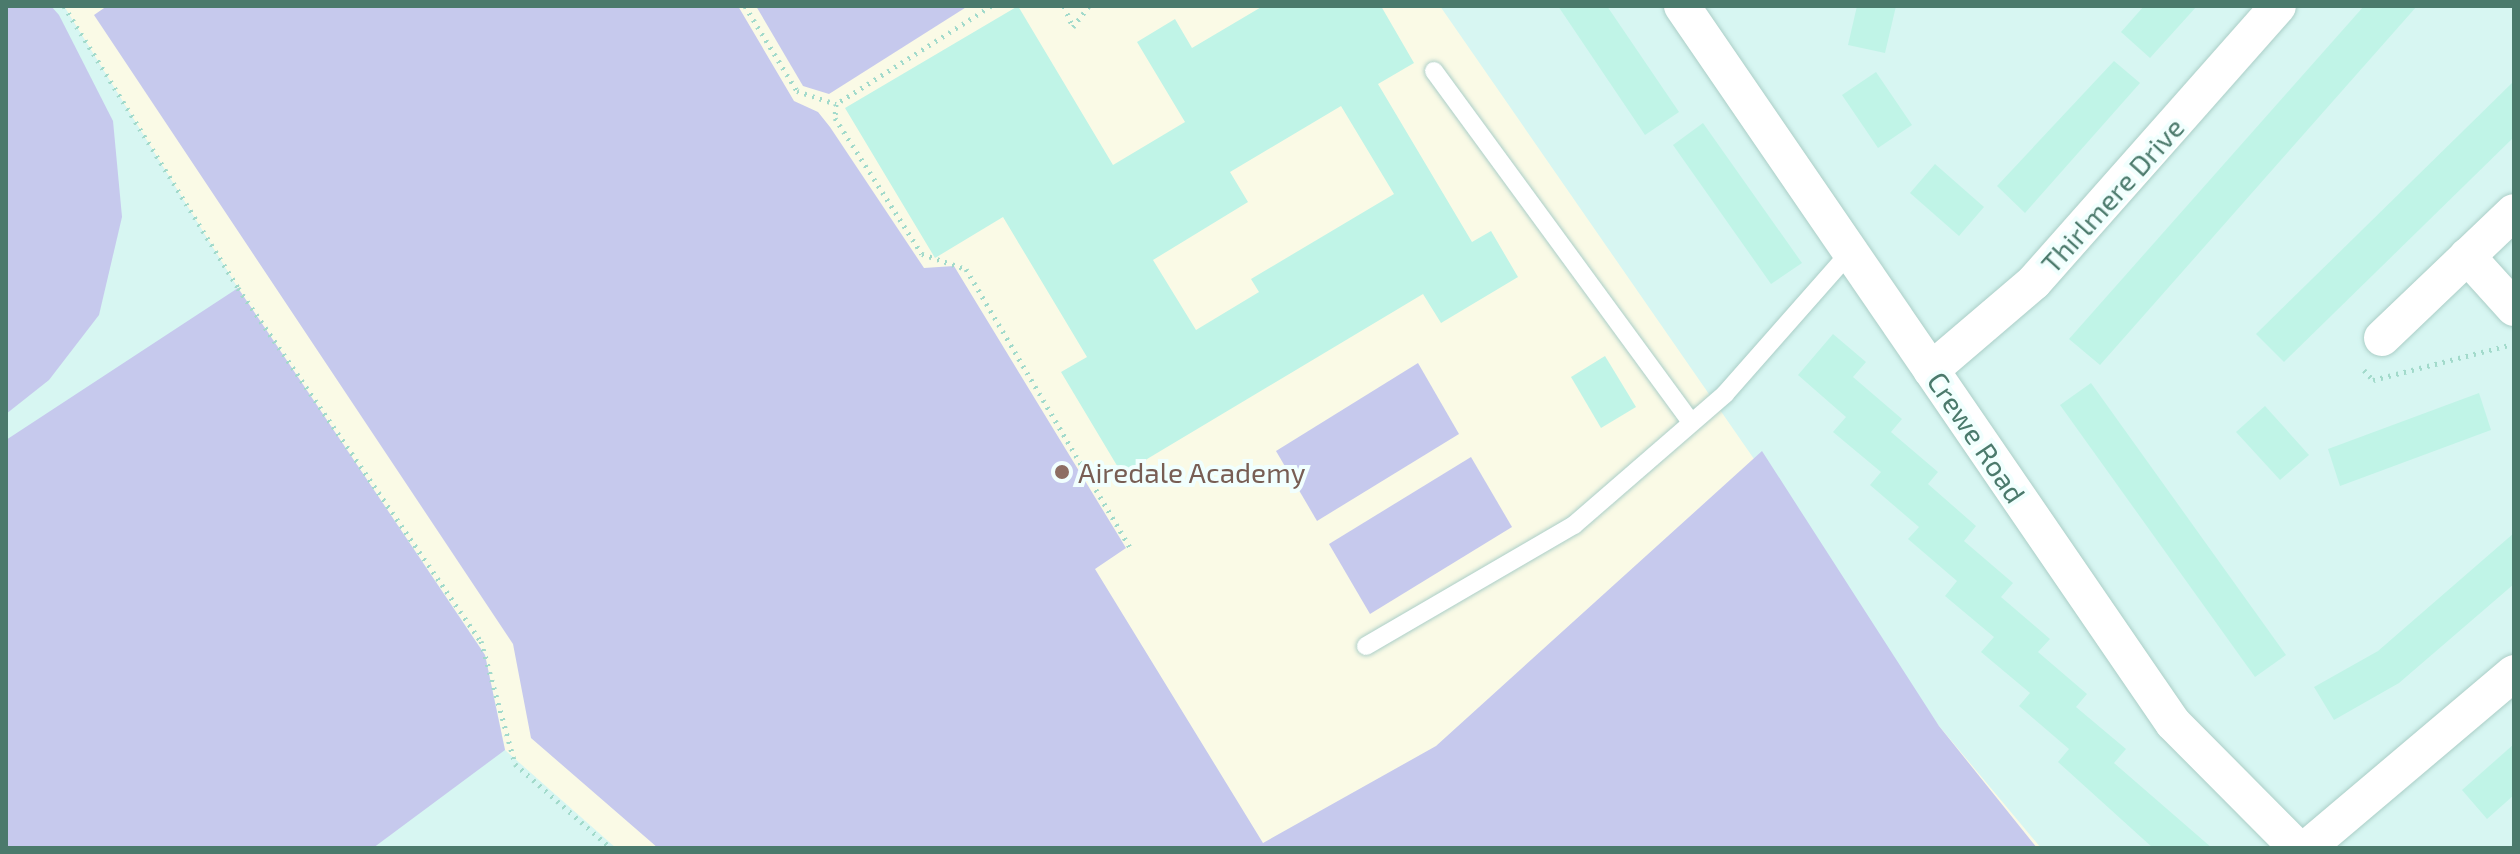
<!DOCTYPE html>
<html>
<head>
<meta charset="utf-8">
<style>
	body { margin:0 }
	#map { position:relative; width:2520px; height:854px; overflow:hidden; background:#e9fdfd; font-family:"Exo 2",sans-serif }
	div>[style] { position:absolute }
	.residential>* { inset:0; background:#d7f6f2 }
	.education>* { inset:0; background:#fafae6 }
	.green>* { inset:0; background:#c6c9ed }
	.building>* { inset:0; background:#c0f4e7 }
	.path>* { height:5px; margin-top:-2.5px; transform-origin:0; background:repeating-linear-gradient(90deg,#a2dacb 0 2px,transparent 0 8px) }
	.roads { filter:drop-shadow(0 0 2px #abcec7) drop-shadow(0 0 2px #abcec7) }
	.lane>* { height:18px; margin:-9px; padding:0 9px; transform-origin:9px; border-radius:9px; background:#fff }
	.street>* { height:36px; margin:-18px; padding:0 18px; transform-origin:18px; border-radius:18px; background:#fff }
	.dots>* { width:22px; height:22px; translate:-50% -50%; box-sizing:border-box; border:4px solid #f1fffe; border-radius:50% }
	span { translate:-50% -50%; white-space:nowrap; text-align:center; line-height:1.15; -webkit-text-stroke:8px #f1fffe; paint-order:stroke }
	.street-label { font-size:28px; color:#4b7a6c }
	.education-label { font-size:28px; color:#785e54 }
	.left { translate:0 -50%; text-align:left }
	.frame { position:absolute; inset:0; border:8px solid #4b7a6c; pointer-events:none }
</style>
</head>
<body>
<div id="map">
	<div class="residential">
		<div style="clip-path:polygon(6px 6px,2514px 6px,2514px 848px,6px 848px)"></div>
	</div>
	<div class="education">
		<div style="clip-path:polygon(64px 6px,1440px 6px,1939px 726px,2041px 848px,616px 848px,505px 750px,485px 655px,238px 288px)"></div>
	</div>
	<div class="green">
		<div style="clip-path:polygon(6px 6px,51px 6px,59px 15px,113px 121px,122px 217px,99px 315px,49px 380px,6px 414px)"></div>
		<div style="clip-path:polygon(107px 6px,738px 6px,794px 101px,818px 112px,830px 127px,924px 268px,954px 266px,1126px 548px,1095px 569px,1263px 843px,1436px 746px,1762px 451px,1939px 726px,2037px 848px,658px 848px,531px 738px,513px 644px,94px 15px)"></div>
		<div style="clip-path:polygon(756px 6px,968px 6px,829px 94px,803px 86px)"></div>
		<div style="clip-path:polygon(238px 288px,485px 655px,505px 750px,373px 848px,6px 848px,6px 440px)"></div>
		<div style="clip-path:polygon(1418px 363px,1459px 434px,1317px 521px,1276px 451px)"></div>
		<div style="clip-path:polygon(1471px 457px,1512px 527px,1370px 614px,1329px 544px)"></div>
	</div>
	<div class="building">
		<div style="clip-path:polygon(evenodd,1018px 6px,1113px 165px,1185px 122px,1137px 42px,1175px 19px,1192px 48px,1263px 6px,1381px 6px,1414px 63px,1378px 84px,1472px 242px,1491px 231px,1518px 277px,1441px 323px,1423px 294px,1122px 474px,1061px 372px,1087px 357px,1003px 217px,935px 258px,845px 108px,1018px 6px,1341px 106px,1394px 194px,1251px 279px,1259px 292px,1196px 330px,1153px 260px,1248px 202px,1230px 172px,1341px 106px)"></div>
		<div style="clip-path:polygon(1558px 6px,1607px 6px,1679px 112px,1645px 135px)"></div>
		<div style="clip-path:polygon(1857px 6px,1896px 6px,1885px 53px,1848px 45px)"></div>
		<div style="clip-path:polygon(2144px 6px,2197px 6px,2150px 58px,2121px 32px)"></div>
		<div style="clip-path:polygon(2364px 6px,2417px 6px,2100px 365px,2069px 339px)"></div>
		<div style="clip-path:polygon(2114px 61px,2140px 83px,2025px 213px,1997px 186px)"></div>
		<div style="clip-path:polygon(1876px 72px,1912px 125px,1878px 148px,1842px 95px)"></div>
		<div style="clip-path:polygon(2514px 81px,2514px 137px,2284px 362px,2256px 334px)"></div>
		<div style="clip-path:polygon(1703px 123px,1802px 263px,1771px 284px,1673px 145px)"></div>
		<div style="clip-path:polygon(1935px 164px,1984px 207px,1959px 236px,1910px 193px)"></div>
		<div style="clip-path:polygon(1833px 334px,1866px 362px,1853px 377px,1902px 419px,1891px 432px,1938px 472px,1928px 484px,1976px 526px,1964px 541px,2013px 583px,2001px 597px,2050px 639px,2038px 652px,2087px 694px,2076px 707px,2126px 749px,2114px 763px,2212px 848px,2153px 848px,2058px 762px,2069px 749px,2019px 706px,2030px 693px,1981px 652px,1994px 637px,1945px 596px,1957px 581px,1908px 539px,1919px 527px,1870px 485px,1881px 472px,1833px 432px,1846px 417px,1798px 375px)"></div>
		<div style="clip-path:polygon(1605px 356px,1636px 407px,1601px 428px,1571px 377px)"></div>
		<div style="clip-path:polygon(2091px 383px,2286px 655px,2255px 677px,2060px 405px)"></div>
		<div style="clip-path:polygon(2479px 393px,2491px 430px,2340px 486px,2328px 449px)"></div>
		<div style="clip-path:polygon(2265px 406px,2309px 455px,2280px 480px,2236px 432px)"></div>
		<div style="clip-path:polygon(2514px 533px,2514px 584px,2399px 683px,2334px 720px,2314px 687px,2378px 651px)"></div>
		<div style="clip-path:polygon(2514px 744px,2514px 795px,2487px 819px,2462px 790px)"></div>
	</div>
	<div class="path">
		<div style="left:64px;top:6px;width:331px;rotate:58.3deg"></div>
		<div style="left:238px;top:288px;width:429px;rotate:55.5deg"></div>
		<div style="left:481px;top:641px;width:128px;rotate:74.5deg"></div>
		<div style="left:515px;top:764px;width:128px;rotate:41.2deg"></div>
		<div style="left:745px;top:6px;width:100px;rotate:58.5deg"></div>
		<div style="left:797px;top:91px;width:41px;rotate:18.4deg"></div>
		<div style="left:991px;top:6px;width:183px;rotate:147.7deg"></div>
		<div style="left:836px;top:104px;width:14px;rotate:94deg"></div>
		<div style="left:835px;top:118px;width:161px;rotate:57.4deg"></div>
		<div style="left:922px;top:254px;width:46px;rotate:18.8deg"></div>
		<div style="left:966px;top:269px;width:327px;rotate:59.5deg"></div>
		<div style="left:1064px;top:6px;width:23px;rotate:67deg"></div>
		<div style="left:1073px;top:27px;width:26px;rotate:-53deg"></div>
		<div style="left:2364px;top:370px;width:13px;rotate:48deg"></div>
		<div style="left:2373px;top:380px;width:140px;rotate:-14.4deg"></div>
	</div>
	<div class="roads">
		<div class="lane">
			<div style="left:1434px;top:71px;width:435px;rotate:53.8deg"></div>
			<div style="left:1366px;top:646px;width:241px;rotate:-30.2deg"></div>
			<div style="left:1574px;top:525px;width:200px;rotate:-40.9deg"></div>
			<div style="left:1725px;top:394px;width:189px;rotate:-48.6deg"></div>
		</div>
		<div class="street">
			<div style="left:1682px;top:6px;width:869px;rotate:55.6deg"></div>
			<div style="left:2173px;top:723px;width:176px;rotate:45.2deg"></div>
			<div style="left:2467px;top:256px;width:70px;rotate:47.9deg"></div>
			<div style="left:2382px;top:338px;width:182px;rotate:-43.7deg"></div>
			<div style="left:1931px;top:370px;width:135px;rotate:-40.5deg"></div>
			<div style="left:2034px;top:282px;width:368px;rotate:-48.5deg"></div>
			<div style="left:2307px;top:848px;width:271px;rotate:-40.2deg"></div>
		</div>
	</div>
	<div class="dots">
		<div style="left:1062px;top:472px;background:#8d6e63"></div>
	</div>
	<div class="street-label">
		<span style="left:2112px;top:195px;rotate:-48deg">Thirlmere Drive</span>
		<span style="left:1977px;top:437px;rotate:56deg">Crewe Road</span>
	</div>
	<div class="education-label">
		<span class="left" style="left:1078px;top:472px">Airedale Academy</span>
	</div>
	<div class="frame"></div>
</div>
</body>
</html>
